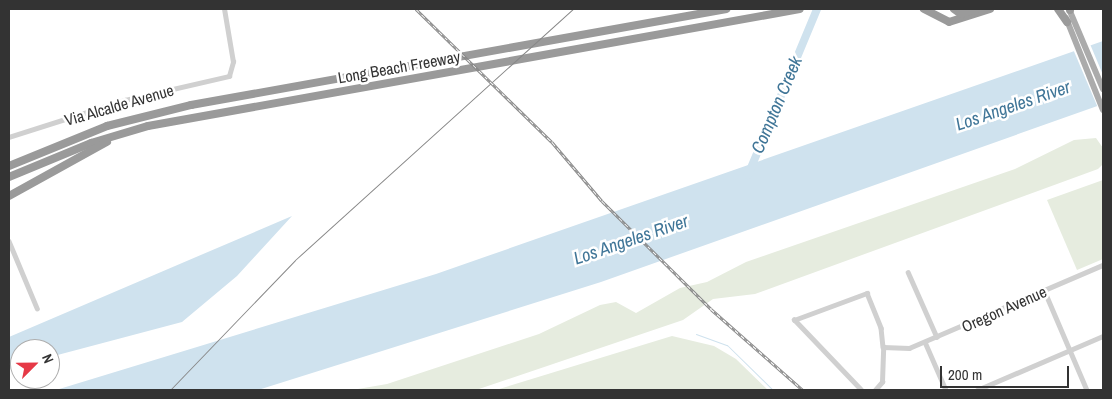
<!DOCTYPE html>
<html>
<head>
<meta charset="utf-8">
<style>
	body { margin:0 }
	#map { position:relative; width:1112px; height:399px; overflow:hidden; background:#fff; font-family:"Archivo Narrow",sans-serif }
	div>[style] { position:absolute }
	.green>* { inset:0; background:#e6ecdf }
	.water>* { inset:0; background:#cfe2ee }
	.pier>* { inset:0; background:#fff }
	.stream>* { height:1px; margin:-0.5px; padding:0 0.5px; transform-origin:0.5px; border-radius:0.5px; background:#cfe2ee }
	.river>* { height:8px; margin:-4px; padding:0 4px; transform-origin:4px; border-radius:4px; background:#cfe2ee }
	.minor>* { height:4.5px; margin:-2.25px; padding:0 2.25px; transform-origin:2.25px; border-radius:2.25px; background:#d0d0d0 }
	.primary>* { height:6px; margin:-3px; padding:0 3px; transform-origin:3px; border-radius:3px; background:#ababab }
	.motorway>* { height:8px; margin:-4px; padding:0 4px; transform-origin:4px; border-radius:4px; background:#9a9a9a }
	.tram>* { height:1px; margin:-0.5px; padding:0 0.5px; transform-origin:0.5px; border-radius:0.5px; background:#888 }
	.rail>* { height:3px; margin-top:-1.5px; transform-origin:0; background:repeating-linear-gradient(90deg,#fff 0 4px,#888 0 8px); box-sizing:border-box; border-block:1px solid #888 }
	span { translate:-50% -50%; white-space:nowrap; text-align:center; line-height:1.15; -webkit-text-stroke:5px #fff; paint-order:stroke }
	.street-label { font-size:16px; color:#333 }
	.water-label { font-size:18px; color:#3f7597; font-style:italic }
	.frame { position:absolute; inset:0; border:10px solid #333; pointer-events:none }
	.north { position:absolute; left:10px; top:339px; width:50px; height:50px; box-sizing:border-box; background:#fff; border:1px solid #adadad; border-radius:50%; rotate:67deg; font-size:14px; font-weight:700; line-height:20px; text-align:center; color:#333 }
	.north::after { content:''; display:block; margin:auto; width:18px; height:22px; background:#e63946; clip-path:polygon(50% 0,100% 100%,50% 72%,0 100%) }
	.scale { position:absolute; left:940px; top:366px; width:129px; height:22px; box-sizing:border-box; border:2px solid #333; border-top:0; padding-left:6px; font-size:15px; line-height:18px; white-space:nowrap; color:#333; -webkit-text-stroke:4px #fff; paint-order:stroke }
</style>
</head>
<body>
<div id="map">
	<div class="green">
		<div style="clip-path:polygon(1096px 138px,1103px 148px,1103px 164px,1098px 169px,755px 294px,713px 299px,683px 320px,476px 390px,352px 390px,387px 384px,539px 334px,600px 305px,616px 302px,636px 313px,680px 288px,707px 282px,746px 262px,1015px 169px,1074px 140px)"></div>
		<div style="clip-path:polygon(1103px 180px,1103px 259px,1077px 270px,1047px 200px)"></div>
		<div style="clip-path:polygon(672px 336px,714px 346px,736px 359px,768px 390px,496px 390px)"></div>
	</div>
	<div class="water">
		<div style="clip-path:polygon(1103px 41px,1103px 104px,601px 282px,258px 390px,56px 390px,436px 274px)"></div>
		<div style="clip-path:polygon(292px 216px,237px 276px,182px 322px,50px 357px,50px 349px,20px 349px,20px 366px,9px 369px,9px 337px)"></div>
	</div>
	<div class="pier">
		<div style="clip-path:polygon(1090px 44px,1103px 75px,1103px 106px,1098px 108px,1073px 49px)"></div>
	</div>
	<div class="stream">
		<div style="left:696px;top:334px;width:33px;rotate:20deg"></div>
		<div style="left:727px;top:345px;width:64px;rotate:44.4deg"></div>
	</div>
	<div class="river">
		<div style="left:748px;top:175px;width:180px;rotate:-67.4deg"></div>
	</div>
	<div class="minor">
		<div style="left:9px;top:137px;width:122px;rotate:-17.7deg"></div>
		<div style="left:125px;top:100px;width:107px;rotate:-13deg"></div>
		<div style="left:229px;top:76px;width:15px;rotate:-74deg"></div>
		<div style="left:233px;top:62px;width:54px;rotate:-99.6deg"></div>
		<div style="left:9px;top:241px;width:73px;rotate:67.3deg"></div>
		<div style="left:908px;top:272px;width:71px;rotate:66deg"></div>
		<div style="left:1045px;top:292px;width:107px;rotate:66.8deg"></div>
		<div style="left:925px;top:342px;width:52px;rotate:66.4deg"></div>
		<div style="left:861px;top:390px;width:97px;rotate:-133.7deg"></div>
		<div style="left:794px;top:320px;width:78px;rotate:-20.3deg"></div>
		<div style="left:867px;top:293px;width:38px;rotate:68deg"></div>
		<div style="left:881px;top:328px;width:19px;rotate:84deg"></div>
		<div style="left:875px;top:390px;width:11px;rotate:-49deg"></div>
		<div style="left:882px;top:382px;width:35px;rotate:-88deg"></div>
		<div style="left:883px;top:347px;width:26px;rotate:2deg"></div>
		<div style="left:909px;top:348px;width:211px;rotate:-23.2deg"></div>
		<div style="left:977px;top:390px;width:137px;rotate:-23.2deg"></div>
	</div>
	<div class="primary">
		<div style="left:1069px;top:9px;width:87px;rotate:67deg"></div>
		<div style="left:1066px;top:18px;width:99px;rotate:68.1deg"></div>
	</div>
	<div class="motorway">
		<div style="left:924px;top:9px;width:28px;rotate:27deg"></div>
		<div style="left:949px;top:22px;width:43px;rotate:-17.6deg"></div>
		<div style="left:954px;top:9px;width:9px;rotate:36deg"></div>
		<div style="left:961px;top:14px;width:14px;rotate:-17deg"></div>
		<div style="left:1058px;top:9px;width:16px;rotate:55deg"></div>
		<div style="left:1070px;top:10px;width:1px;rotate:-90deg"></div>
		<div style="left:9px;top:166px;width:106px;rotate:-22.2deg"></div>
		<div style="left:107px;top:126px;width:87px;rotate:-14deg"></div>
		<div style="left:191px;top:105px;width:544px;rotate:-10.17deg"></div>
		<div style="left:9px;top:177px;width:89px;rotate:-22.5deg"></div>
		<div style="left:91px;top:143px;width:59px;rotate:-16.6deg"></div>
		<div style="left:148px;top:126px;width:662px;rotate:-10.17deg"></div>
		<div style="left:9px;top:196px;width:112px;rotate:-28.9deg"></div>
	</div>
	<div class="tram">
		<div style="left:170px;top:390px;width:180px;rotate:-46.1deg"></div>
		<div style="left:295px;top:260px;width:375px;rotate:-42.1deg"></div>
	</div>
	<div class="rail">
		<div style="left:416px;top:9px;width:190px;rotate:44.4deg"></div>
		<div style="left:552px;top:142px;width:77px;rotate:49.7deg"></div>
		<div style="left:602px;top:201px;width:153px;rotate:44.7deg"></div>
		<div style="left:711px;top:309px;width:123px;rotate:41.4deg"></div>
	</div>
	<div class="street-label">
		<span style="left:399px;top:67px;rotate:-10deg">Long Beach Freeway</span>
		<span style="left:119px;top:105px;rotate:-16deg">Via Alcalde Avenue</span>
		<span style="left:1004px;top:309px;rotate:-24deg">Oregon Avenue</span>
	</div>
	<div class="water-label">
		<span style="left:777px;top:105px;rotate:-67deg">Compton Creek</span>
		<span style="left:1013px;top:106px;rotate:-19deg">Los Angeles River</span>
		<span style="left:631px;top:240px;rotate:-19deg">Los Angeles River</span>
	</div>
	<div class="frame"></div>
	<div class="north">N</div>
	<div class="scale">200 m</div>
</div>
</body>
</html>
